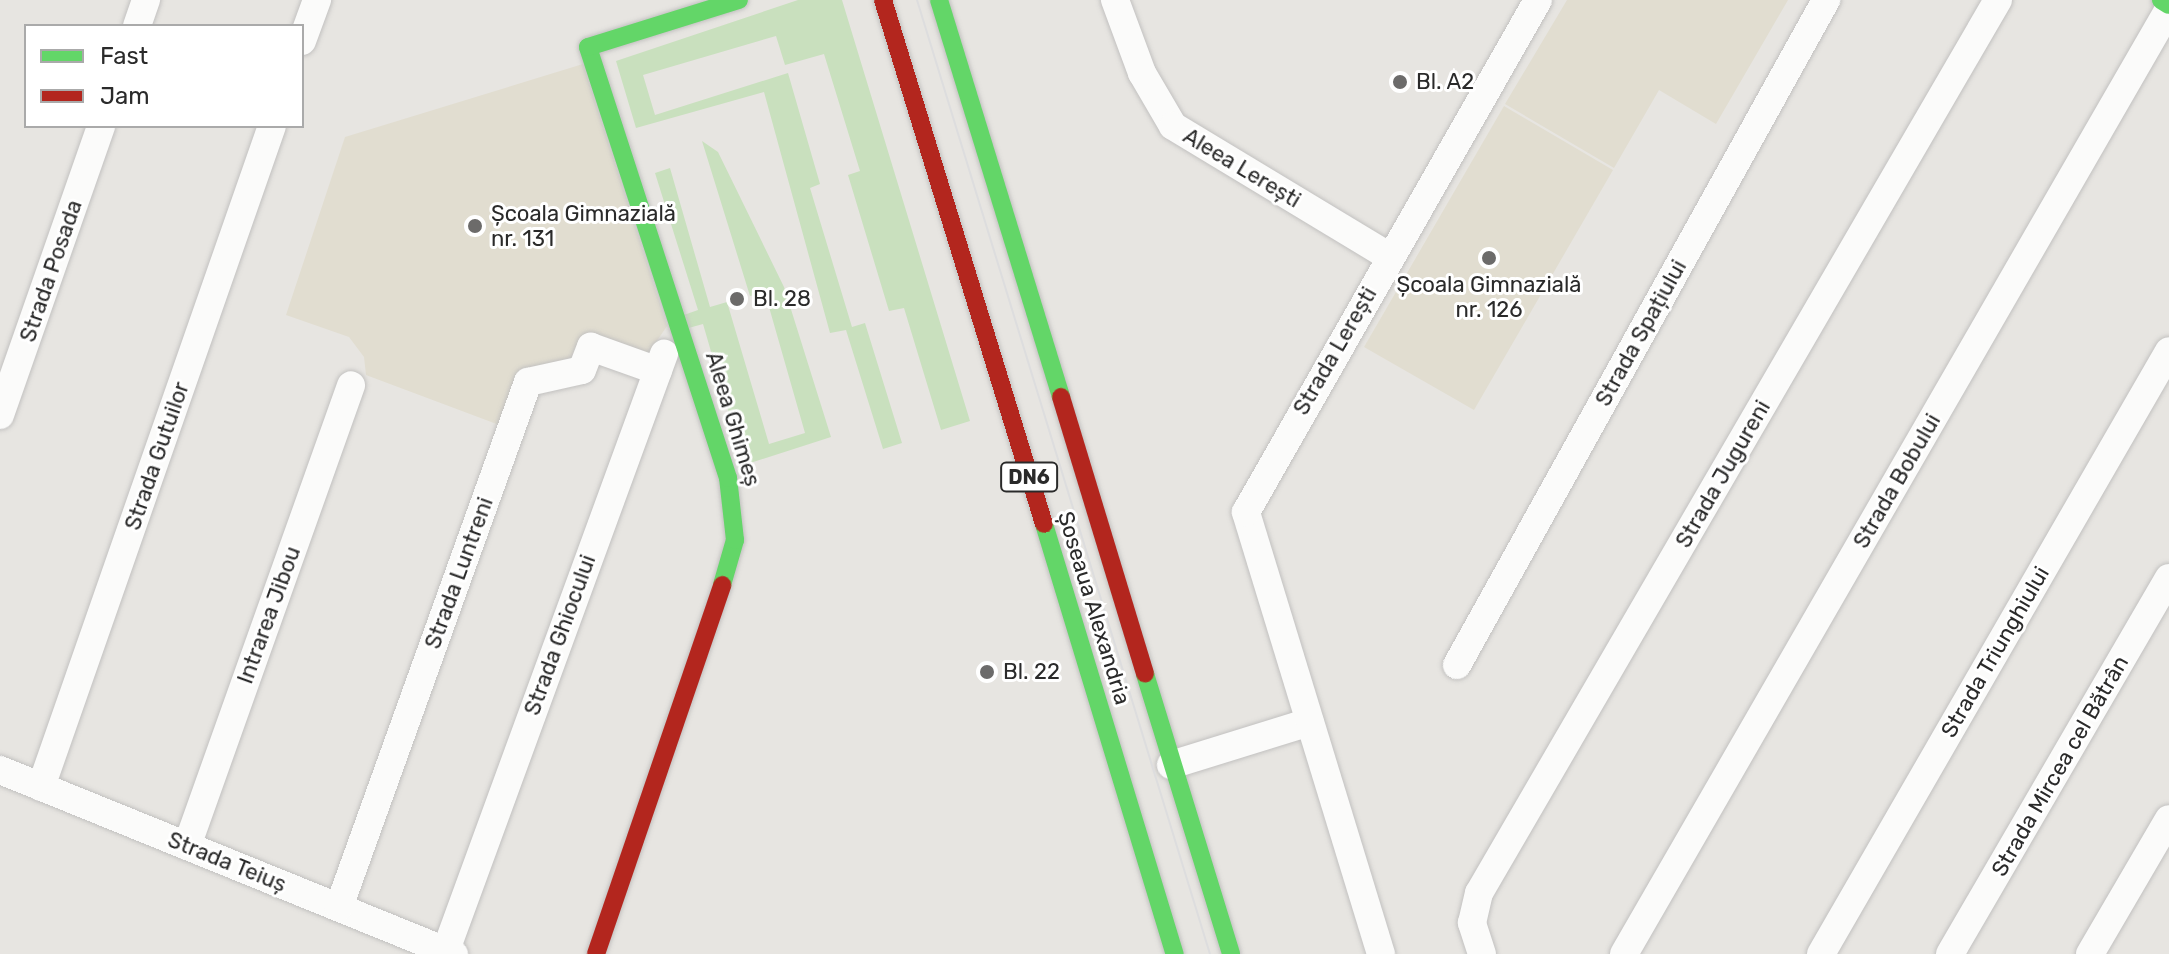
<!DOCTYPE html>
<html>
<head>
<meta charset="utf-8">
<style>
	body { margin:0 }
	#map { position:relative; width:2169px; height:954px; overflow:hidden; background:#e7e5e1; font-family:Rubik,sans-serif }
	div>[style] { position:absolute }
	.education>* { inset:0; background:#e1ddd0 }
	.green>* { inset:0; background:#c9e0be }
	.roads { filter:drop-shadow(0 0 2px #c2c1c0) drop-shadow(0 0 2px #c2c1c0) }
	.street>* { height:28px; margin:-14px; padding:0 14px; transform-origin:14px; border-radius:14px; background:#fbfbfa }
	.fast>* { height:18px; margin:-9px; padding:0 9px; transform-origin:9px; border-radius:9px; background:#63d668 }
	.jam>* { height:18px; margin:-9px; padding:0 9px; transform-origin:9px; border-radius:9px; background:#b3261e }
	.tram>* { height:2px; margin:-1px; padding:0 1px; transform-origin:1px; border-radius:1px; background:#ddddde }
	.dots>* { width:22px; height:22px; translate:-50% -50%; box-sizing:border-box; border:4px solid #fff; border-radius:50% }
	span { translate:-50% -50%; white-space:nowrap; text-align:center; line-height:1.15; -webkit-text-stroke:6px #fff; paint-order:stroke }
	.shield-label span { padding:2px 6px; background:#fff; border:2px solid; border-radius:6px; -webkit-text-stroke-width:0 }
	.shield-label { font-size:20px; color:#2a2a2a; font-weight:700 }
	.poi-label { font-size:22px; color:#2a2a2a }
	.left { translate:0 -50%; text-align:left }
	.street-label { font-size:22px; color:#2a2a2a }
	.legend { position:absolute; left:24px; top:24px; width:280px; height:104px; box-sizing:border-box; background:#fff; border:2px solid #aaa; margin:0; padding:10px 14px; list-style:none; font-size:24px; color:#2a2a2a }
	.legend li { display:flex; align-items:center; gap:16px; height:40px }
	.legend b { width:40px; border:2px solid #aaa }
</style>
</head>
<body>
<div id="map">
	<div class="education">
		<div style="clip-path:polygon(1567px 0,1788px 0,1716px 124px,1659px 90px,1614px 168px,1505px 104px)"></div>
		<div style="clip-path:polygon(583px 64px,667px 326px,644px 360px,581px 363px,530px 385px,502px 426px,366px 375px,364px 357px,349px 337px,286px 315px,345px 137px)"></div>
		<div style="clip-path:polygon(1504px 106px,1613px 170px,1474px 410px,1364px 347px)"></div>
	</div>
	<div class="green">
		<div style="clip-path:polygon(798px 0,842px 0,970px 421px,941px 430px,904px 308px,889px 311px,848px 175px,860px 171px,824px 54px,785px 65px,776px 36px,643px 75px,655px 115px,788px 73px,820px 184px,810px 188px,852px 327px,865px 323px,902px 443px,883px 449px,846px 330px,830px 333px,764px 92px,636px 128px,616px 61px)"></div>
		<div style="clip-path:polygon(702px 141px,718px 152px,784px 287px,831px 437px,744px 465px,703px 324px,685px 329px,681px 316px,698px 310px,655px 173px,670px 168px,710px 307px,727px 302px,769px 444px,805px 433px,765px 293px,750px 296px)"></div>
	</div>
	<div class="roads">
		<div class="street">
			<div style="left:1115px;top:0;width:78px;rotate:69.7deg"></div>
			<div style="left:1142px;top:73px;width:61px;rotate:59.7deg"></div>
			<div style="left:1173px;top:126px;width:253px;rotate:31.1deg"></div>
			<div style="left:137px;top:26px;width:28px;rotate:-71deg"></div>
			<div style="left:302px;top:41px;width:44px;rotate:-69.9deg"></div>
			<div style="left:0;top:415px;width:306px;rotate:-70.7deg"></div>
			<div style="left:1457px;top:665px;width:761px;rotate:-60.97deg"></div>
			<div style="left:1171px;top:765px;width:145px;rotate:-17.2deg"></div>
			<div style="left:0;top:770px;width:490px;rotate:22.1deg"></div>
			<div style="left:41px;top:787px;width:700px;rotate:-70.74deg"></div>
			<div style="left:187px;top:846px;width:489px;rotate:-70.4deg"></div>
			<div style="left:339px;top:907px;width:558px;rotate:-70.2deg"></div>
			<div style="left:528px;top:382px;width:55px;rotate:-12.5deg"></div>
			<div style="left:582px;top:370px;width:25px;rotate:-69deg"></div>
			<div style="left:591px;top:347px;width:71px;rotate:19.7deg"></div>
			<div style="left:446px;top:950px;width:635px;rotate:-69.91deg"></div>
			<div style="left:1381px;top:954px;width:462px;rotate:-107deg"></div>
			<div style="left:1246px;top:512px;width:589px;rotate:-60.3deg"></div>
			<div style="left:1482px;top:954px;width:33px;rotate:-108deg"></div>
			<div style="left:1472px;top:923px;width:31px;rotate:-77deg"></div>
			<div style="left:1479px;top:893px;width:1033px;rotate:-59.84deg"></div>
			<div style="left:1624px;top:954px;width:1091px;rotate:-60.03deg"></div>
			<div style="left:1821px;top:954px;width:696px;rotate:-60.01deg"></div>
			<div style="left:1950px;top:954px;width:435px;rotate:-59.8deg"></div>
			<div style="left:2090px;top:954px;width:156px;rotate:-59.7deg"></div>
		</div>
		<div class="fast">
			<div style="left:939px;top:0;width:415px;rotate:72.9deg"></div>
			<div style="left:2161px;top:0;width:9px;rotate:32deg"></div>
			<div style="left:1044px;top:524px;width:450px;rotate:73.1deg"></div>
			<div style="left:722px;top:585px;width:47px;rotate:-73.9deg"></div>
			<div style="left:735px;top:540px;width:62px;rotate:-96.4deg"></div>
			<div style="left:728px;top:478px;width:453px;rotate:-108deg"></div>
			<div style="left:588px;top:47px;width:158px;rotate:-17.3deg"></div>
			<div style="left:1145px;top:674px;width:293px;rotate:72.9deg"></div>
		</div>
		<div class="jam">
			<div style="left:883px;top:0;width:548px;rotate:72.92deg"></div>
			<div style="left:1061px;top:397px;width:289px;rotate:73.1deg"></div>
			<div style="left:596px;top:954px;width:390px;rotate:-71.1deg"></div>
		</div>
	</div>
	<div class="tram">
		<div style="left:917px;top:0;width:998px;rotate:72.93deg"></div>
	</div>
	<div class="dots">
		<div style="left:1400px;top:82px;background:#6c6b6a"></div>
		<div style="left:475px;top:226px;background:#6c6b6a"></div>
		<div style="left:1489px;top:258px;background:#6c6b6a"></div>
		<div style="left:737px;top:299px;background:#6c6b6a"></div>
		<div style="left:987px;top:672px;background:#6c6b6a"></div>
	</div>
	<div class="shield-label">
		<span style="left:1029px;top:477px">DN6</span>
	</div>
	<div class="poi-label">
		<span class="left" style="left:1416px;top:82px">Bl. A2</span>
		<span class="left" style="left:491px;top:226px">Școala Gimnazială<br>nr. 131</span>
		<span style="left:1489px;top:297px">Școala Gimnazială<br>nr. 126</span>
		<span class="left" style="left:753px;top:299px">Bl. 28</span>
		<span class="left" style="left:1003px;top:672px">Bl. 22</span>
	</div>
	<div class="street-label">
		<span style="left:1242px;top:168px;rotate:31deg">Aleea Lerești</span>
		<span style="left:51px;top:271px;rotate:-71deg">Strada Posada</span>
		<span style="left:1641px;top:333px;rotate:-61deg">Strada Spațiului</span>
		<span style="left:1335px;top:351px;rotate:-60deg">Strada Lerești</span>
		<span style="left:733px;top:419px;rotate:73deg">Aleea Ghimeș</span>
		<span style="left:157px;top:456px;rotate:-71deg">Strada Gutuilor</span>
		<span style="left:1723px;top:474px;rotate:-60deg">Strada Jugureni</span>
		<span style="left:1897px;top:481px;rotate:-60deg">Strada Bobului</span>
		<span style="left:459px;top:573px;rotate:-70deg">Strada Luntreni</span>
		<span style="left:1094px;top:608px;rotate:73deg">Șoseaua Alexandria</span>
		<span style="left:269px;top:615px;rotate:-70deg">Intrarea Jibou</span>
		<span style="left:560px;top:635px;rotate:-70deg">Strada Ghiocului</span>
		<span style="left:1995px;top:652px;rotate:-60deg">Strada Triunghiului</span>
		<span style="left:2060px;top:766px;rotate:-60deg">Strada Mircea cel Bătrân</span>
		<span style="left:227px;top:862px;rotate:22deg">Strada Teiuș</span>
	</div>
	<ul class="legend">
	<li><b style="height:10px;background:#63d668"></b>Fast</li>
	<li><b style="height:10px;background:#b3261e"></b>Jam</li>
	</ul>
</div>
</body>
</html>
